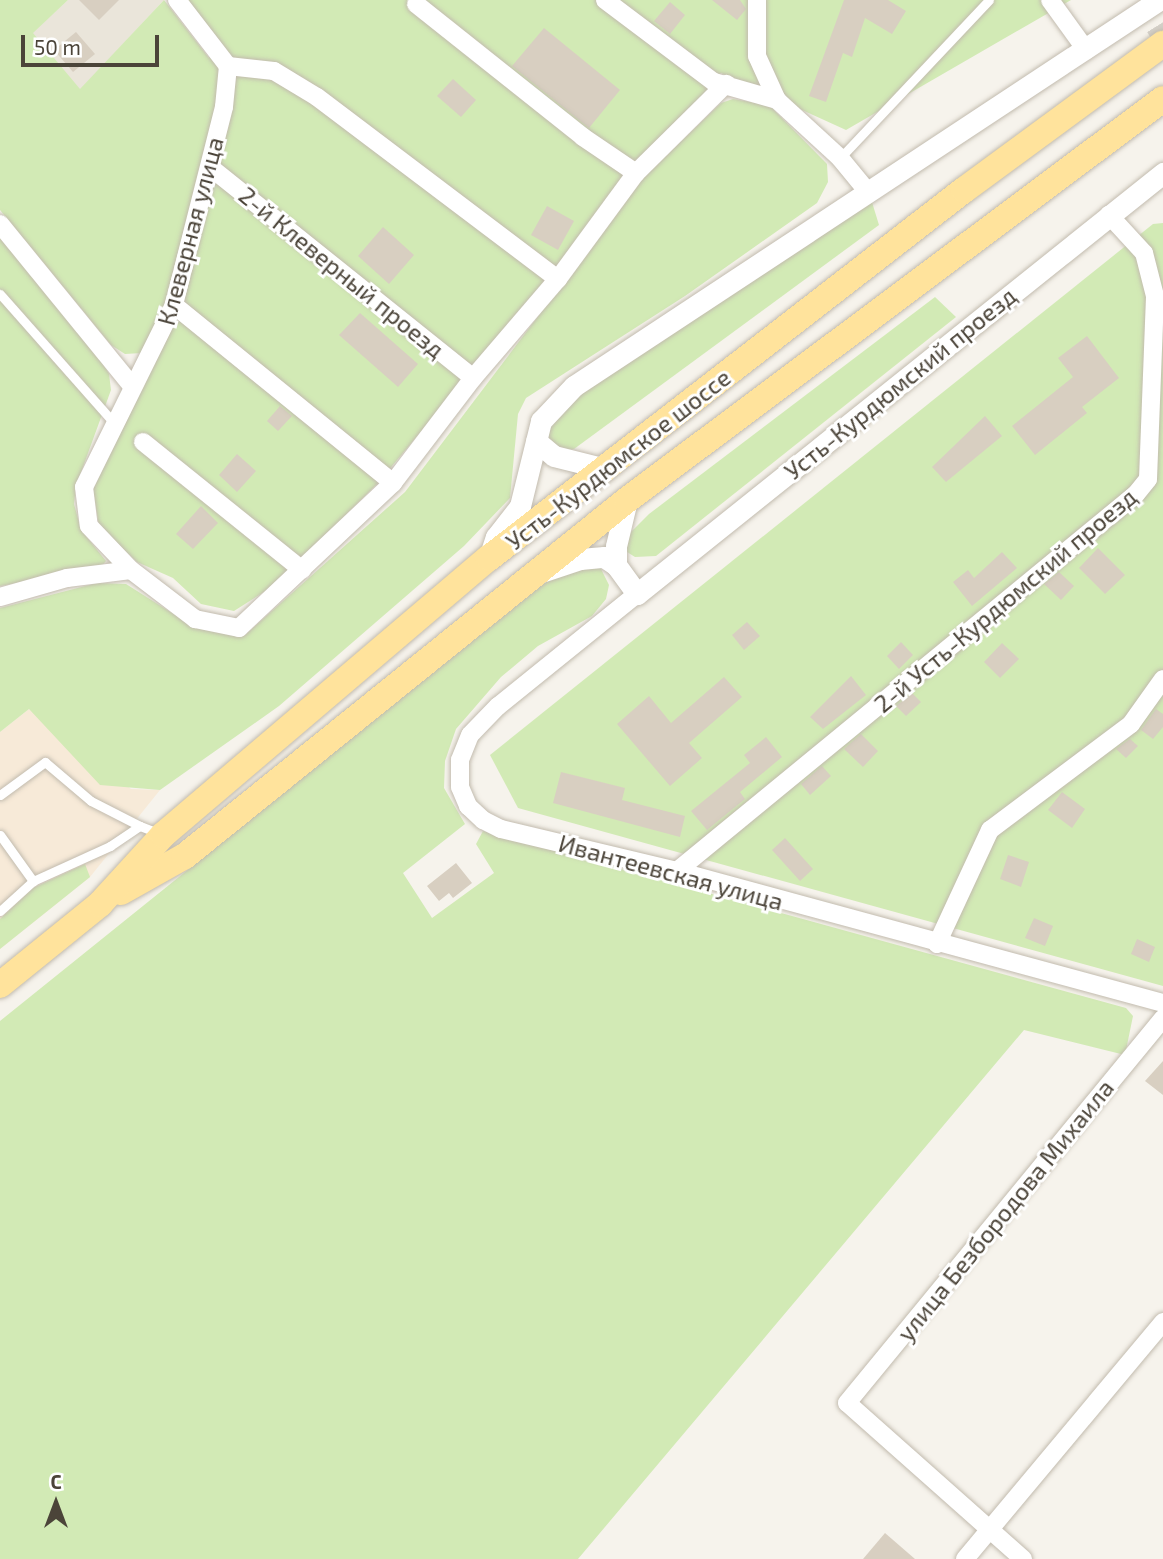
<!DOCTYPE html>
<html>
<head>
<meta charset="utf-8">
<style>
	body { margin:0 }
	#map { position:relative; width:1163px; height:1559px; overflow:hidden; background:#f6f3ec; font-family:"Exo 2",sans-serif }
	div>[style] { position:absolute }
	.residential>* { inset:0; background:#eae5da }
	.commercial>* { inset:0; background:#f7ead8 }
	.green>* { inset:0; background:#d2eab5 }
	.building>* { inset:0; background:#d8cfc1 }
	.tertiary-tunnel>* { height:21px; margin-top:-10.5px; transform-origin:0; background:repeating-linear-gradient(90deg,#d4d0c8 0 21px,transparent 0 31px) }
	.roads { filter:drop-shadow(0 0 2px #c2bbae) drop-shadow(0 0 2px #c2bbae) }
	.service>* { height:9px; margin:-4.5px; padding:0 4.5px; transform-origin:4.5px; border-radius:4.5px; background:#fff }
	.minor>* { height:18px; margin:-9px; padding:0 9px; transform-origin:9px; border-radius:9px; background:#fff }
	.tertiary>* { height:21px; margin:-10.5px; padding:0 10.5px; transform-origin:10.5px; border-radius:10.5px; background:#fff }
	.primary>* { height:26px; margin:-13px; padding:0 13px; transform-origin:13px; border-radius:13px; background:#ffe39c }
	span { translate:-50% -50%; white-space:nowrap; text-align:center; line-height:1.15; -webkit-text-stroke:6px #fff; paint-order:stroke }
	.street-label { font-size:24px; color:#4b4439 }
	.north { position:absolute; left:21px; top:1468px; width:70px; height:70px; -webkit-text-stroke:5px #fff; paint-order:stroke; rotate:0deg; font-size:19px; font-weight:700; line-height:28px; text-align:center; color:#4b4439 }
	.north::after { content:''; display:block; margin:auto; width:24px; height:32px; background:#4b4439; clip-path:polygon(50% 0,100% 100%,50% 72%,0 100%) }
	.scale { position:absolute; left:21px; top:35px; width:138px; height:32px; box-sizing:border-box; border:4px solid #4b4439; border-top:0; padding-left:9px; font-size:21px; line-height:24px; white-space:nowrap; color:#4b4439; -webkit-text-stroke:5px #fff; paint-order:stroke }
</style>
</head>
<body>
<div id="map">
	<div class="residential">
		<div style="clip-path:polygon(68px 0,164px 0,80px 90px,32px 33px)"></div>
	</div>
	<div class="commercial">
		<div style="clip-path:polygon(29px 709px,131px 789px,160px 790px,90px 877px,0 949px,0 732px)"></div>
	</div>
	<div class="green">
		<div style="clip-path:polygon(0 0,68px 0,33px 33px,80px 89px,164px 0,209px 58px,217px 38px,188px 0,1071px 0,846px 130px,721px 73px,377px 484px,273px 586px,234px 611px,201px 604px,173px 578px,137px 562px,99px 526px,93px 489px,183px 303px,167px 299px,142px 353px,125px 354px,111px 345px,0 210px)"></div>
		<div style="clip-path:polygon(733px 99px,769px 105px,827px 164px,828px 182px,817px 203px,685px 296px,526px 398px,518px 414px,510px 498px,464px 546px,279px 706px,160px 790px,100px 785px,29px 709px,0 732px,0 608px,97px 583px,126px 584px,194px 627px,244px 636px,405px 492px,643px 178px,721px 103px)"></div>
		<div style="clip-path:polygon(871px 199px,879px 225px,574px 449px,563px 451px,549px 439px,549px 428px,577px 395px)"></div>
		<div style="clip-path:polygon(1163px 223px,1163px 986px,518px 808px,490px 755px,1153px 224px)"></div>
		<div style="clip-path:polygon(0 237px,98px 355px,109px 374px,111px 390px,76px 486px,74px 504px,81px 530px,106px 561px,100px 568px,0 586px)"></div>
		<div style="clip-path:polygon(935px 297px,956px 317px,656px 556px,635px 557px,627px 552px,625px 538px,649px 514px)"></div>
		<div style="clip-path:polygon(599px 565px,609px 585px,606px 599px,592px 616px,538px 646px,501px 677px,456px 729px,445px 761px,444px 788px,465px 824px,403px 873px,432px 918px,494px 873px,476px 844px,483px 831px,1126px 1008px,1133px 1016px,1125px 1055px,1024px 1030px,578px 1559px,0 1559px,0 1021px,542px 585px,559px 574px)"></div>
		<div style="clip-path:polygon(85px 864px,90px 877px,0 949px,0 919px,33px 888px)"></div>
	</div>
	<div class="building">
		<div style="clip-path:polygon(79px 0,119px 0,99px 20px)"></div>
		<div style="clip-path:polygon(712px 0,740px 0,746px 9px,737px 20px)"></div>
		<div style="clip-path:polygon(844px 0,888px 0,906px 11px,892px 34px,865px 18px,852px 57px,843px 53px,826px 102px,809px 96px)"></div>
		<div style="clip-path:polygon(670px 2px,685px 15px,670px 34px,654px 21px)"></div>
		<div style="clip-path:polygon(544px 28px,620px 90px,589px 128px,512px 66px)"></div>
		<div style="clip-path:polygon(76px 32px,95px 54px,73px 72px,54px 50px)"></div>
		<div style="clip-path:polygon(453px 79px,476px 100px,461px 117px,437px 96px)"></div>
		<div style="clip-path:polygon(547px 206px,574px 221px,558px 250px,531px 235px)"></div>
		<div style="clip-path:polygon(383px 227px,414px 255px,389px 284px,358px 256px)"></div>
		<div style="clip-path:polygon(360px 313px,418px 364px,398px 387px,339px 335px)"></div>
		<div style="clip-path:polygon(1087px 336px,1119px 378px,1082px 407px,1087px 413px,1035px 455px,1012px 426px,1073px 377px,1058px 358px)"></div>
		<div style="clip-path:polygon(280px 406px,292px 416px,278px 431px,267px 421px)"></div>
		<div style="clip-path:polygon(985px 416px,1002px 436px,946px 482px,932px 467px)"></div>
		<div style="clip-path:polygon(237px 454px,256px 471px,237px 492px,219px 475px)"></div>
		<div style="clip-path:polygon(201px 506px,218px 523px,193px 549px,176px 534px)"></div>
		<div style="clip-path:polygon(1098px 548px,1125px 575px,1105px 594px,1079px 568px)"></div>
		<div style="clip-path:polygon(1002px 552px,1017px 568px,972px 606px,953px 582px,968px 570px,974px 578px)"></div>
		<div style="clip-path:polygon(1059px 572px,1074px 586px,1061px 600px,1044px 584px)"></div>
		<div style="clip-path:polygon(747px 622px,760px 636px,744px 650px,732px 635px)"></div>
		<div style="clip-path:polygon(901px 642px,913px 655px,899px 669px,887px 656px)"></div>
		<div style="clip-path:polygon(1002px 643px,1019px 659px,1000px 678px,984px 662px)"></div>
		<div style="clip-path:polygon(851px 676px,866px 695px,823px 729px,810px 717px)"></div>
		<div style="clip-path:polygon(724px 677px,742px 697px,689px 743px,702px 758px,670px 786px,617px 724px,649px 696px,671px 723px)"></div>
		<div style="clip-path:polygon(912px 693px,921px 702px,906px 716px,896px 706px)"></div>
		<div style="clip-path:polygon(1156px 709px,1163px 714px,1163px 727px,1153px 739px,1141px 730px)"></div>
		<div style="clip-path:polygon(861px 734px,878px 751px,863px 767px,844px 749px)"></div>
		<div style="clip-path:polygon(766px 737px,782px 757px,740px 792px,745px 799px,707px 830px,691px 811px,750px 763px,744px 755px)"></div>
		<div style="clip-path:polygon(1130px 739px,1138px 746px,1126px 758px,1116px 749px)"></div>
		<div style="clip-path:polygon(822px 766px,831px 776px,810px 795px,801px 784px)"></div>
		<div style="clip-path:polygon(561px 772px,625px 788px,622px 800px,685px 816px,680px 837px,553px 803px)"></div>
		<div style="clip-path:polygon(1062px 792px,1085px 809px,1072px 828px,1048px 810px)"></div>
		<div style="clip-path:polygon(785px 838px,813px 869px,800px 881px,772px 850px)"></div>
		<div style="clip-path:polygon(1008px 855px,1029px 862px,1021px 887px,1000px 879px)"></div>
		<div style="clip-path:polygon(456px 863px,472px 883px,453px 898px,449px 893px,439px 901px,427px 886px)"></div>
		<div style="clip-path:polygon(1034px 918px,1053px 926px,1045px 946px,1025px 938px)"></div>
		<div style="clip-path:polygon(1137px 939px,1155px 947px,1149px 962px,1131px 954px)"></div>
		<div style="clip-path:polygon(1163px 1061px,1163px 1095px,1145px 1081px)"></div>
		<div style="clip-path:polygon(885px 1533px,915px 1559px,863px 1559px)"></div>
	</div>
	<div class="tertiary-tunnel">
		<div style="left:1156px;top:26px;width:13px;rotate:58deg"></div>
	</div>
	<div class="roads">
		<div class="service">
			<div style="left:840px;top:158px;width:217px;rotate:-46.7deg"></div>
			<div style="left:0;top:294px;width:172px;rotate:48.5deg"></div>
			<div style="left:0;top:795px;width:56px;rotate:-36.3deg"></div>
			<div style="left:45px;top:762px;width:60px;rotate:40.3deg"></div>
			<div style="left:91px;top:801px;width:55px;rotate:27deg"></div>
			<div style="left:0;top:835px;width:57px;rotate:54.3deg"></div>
			<div style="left:0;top:911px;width:45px;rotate:-42.3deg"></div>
			<div style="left:33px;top:881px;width:85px;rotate:-24.4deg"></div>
			<div style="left:110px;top:846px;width:36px;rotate:-34deg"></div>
			<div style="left:140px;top:826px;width:22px;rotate:21deg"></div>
		</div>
		<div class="minor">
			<div style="left:177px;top:0;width:83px;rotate:52.3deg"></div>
			<div style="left:228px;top:66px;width:41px;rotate:95.6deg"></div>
			<div style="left:224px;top:107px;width:204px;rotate:104.2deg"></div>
			<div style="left:174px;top:305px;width:203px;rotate:116.3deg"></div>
			<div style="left:84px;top:487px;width:39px;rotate:83deg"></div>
			<div style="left:89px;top:526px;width:61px;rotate:46.3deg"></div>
			<div style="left:131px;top:570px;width:81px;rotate:37.4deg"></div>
			<div style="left:195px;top:619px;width:45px;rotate:11.6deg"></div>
			<div style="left:239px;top:628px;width:212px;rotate:-43.3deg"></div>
			<div style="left:393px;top:483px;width:132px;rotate:-52.7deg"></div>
			<div style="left:473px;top:378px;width:130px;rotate:-49.4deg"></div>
			<div style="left:558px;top:279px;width:132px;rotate:-53.7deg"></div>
			<div style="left:636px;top:173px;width:127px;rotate:-44.7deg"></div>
			<div style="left:605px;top:0;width:136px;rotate:37deg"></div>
			<div style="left:714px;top:82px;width:66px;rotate:15.9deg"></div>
			<div style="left:777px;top:100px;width:86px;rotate:42.6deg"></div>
			<div style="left:840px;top:158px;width:44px;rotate:50.5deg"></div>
			<div style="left:757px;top:0;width:56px;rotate:90deg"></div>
			<div style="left:757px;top:56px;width:48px;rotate:65.6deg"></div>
			<div style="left:1050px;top:0;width:62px;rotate:54.2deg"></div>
			<div style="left:416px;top:4px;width:213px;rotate:38.5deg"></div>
			<div style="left:583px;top:137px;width:64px;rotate:34.2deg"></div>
			<div style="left:228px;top:66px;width:46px;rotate:6.2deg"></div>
			<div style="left:274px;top:71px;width:50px;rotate:31.2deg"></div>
			<div style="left:317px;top:97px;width:302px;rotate:37.1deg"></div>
			<div style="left:210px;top:167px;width:337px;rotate:38.7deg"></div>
			<div style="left:0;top:224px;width:209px;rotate:50.8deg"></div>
			<div style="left:174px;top:305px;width:282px;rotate:39.1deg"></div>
			<div style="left:143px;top:442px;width:204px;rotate:38.8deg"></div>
			<div style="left:637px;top:594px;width:179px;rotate:141.1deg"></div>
			<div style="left:498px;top:706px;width:40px;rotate:134deg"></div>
			<div style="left:470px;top:735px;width:27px;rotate:112deg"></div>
			<div style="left:460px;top:760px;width:27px;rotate:90deg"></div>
			<div style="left:460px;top:787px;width:21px;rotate:67deg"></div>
			<div style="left:468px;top:806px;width:21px;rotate:43deg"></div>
			<div style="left:483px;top:820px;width:20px;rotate:27deg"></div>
			<div style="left:501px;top:829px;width:181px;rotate:13.4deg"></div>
			<div style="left:677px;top:871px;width:504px;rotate:15.2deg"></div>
			<div style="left:0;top:597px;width:70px;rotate:-15.8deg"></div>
			<div style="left:67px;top:578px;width:64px;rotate:-7.1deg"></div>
			<div style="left:677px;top:871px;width:594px;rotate:-39.4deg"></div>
			<div style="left:1136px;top:494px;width:19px;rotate:-51deg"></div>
			<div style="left:1148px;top:479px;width:183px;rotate:-87.8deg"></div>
			<div style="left:1155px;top:296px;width:44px;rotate:-104.3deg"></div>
			<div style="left:1144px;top:253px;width:52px;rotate:-132.6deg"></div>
			<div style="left:937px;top:944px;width:126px;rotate:-65.1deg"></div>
			<div style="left:990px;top:830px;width:176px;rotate:-36.9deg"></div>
			<div style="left:1131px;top:724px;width:55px;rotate:-54.6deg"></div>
			<div style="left:965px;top:1559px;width:309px;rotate:-50.1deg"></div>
			<div style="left:1023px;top:1559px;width:235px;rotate:-138.4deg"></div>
			<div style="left:847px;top:1403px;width:498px;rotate:-50.6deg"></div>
		</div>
		<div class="tertiary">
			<div style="left:536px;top:441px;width:23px;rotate:40deg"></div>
			<div style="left:554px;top:456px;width:54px;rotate:14deg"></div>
			<div style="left:489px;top:558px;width:22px;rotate:-72deg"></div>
			<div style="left:496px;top:537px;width:39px;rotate:-52deg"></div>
			<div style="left:520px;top:506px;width:88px;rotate:-76.1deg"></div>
			<div style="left:541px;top:421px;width:48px;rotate:-46.7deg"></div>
			<div style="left:574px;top:386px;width:701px;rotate:-33.42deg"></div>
			<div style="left:616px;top:565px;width:19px;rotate:-90deg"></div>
			<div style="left:616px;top:546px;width:47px;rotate:-76.6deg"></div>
			<div style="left:541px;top:572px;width:41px;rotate:-18.4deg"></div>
			<div style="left:580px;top:559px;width:24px;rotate:-5deg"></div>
			<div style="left:604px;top:557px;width:14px;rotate:34deg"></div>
			<div style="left:616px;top:565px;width:36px;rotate:54deg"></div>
			<div style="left:637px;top:594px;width:674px;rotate:-38.67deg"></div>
		</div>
		<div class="primary">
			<div style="left:121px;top:892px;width:73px;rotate:-29.4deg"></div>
			<div style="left:185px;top:856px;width:568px;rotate:-38.85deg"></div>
			<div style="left:627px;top:500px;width:669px;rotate:-36.8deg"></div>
			<div style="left:0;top:985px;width:129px;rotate:-39deg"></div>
			<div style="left:100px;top:904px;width:93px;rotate:-47.6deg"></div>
			<div style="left:163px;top:835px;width:428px;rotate:-40.4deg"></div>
			<div style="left:489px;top:558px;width:601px;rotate:-37.77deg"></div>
			<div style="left:964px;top:190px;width:247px;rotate:-36.3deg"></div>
		</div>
	</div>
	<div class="street-label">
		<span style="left:190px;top:231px;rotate:-75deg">Клеверная улица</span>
		<span style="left:342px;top:272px;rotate:39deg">2-й Клеверный проезд</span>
		<span style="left:900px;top:383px;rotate:-39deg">Усть-Курдюмский проезд</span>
		<span style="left:618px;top:459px;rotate:-38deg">Усть-Курдюмское шоссе</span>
		<span style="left:1005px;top:600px;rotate:-40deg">2-й Усть-Курдюмский проезд</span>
		<span style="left:671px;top:872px;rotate:15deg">Ивантеевская улица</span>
		<span style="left:1005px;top:1210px;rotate:-51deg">улица Безбородова Михаила</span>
	</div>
	<div class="north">С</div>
	<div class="scale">50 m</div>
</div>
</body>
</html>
